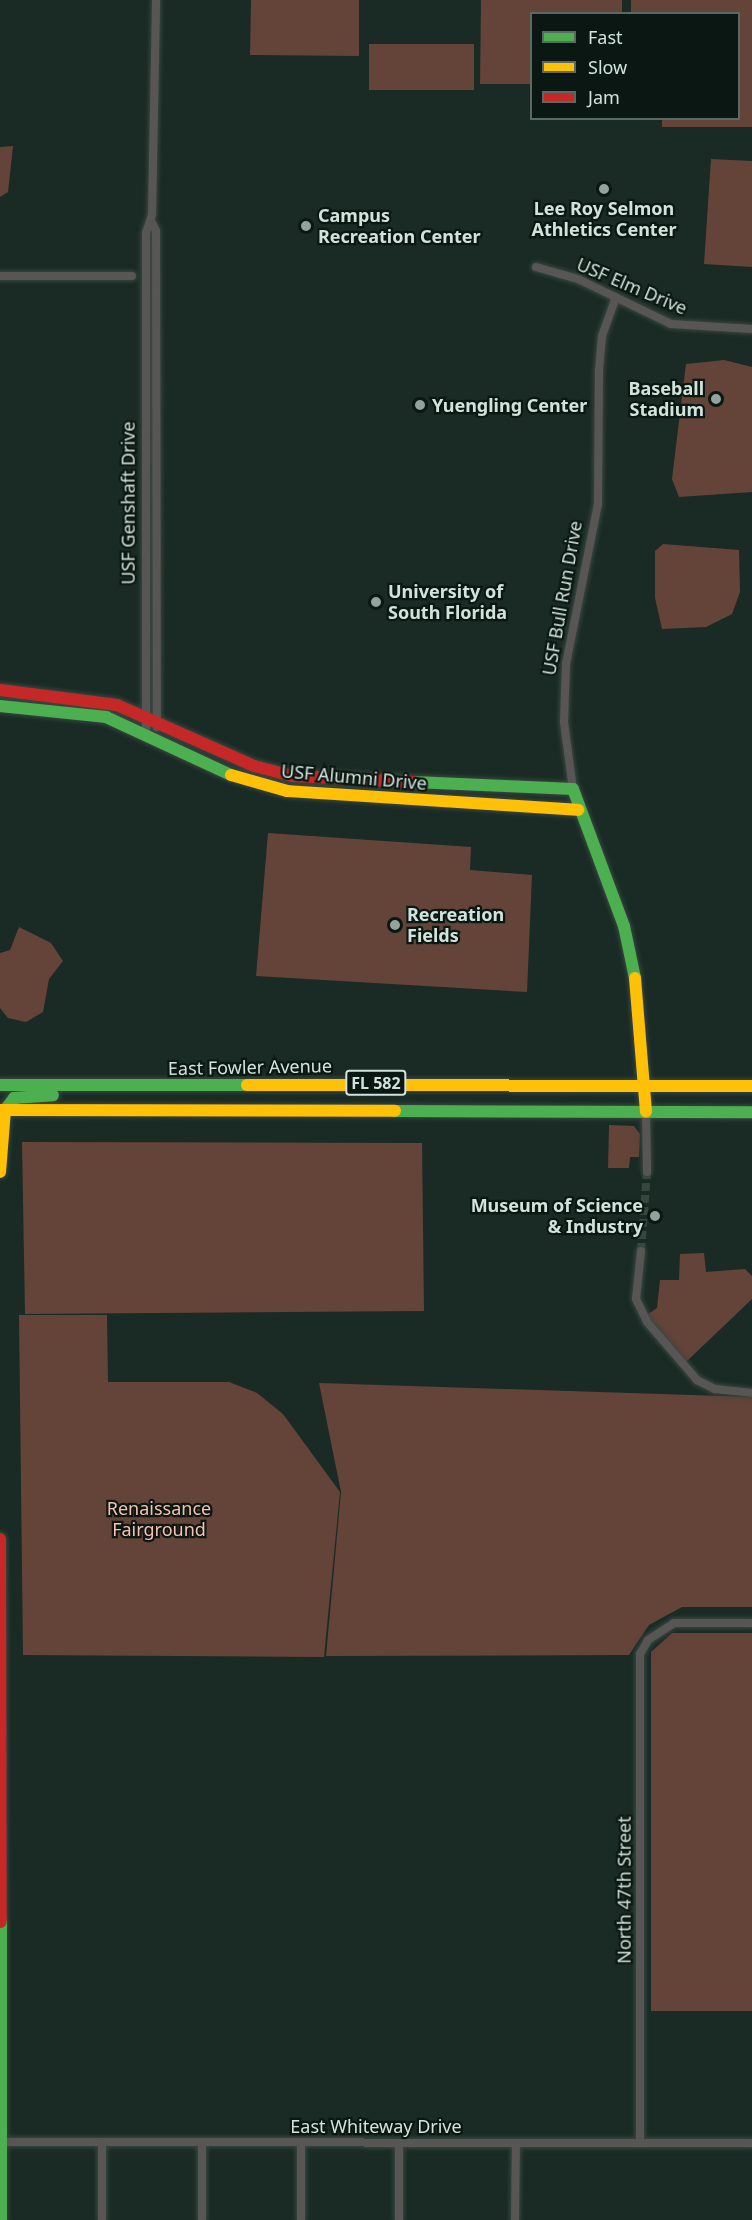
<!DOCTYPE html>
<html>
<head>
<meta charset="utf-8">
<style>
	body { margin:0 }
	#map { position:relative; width:752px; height:2220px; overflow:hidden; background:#1a2b25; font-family:"Noto Sans",sans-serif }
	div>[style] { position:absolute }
	.green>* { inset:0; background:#644339 }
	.street-tunnel>* { height:8px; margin-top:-4px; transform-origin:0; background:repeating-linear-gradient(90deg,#364740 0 8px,transparent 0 12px) }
	.roads { filter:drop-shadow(0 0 2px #394741) drop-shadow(0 0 2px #394741) }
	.street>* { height:8px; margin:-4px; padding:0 4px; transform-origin:4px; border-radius:4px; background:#585655 }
	.fast>* { height:12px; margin:-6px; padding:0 6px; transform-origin:6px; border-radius:6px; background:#4caf50 }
	.slow>* { height:12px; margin:-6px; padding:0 6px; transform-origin:6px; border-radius:6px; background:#ffc107 }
	.jam>* { height:12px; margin:-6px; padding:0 6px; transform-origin:6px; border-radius:6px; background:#c62828 }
	.dots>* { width:16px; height:16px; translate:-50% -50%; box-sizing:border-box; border:3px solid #0a1712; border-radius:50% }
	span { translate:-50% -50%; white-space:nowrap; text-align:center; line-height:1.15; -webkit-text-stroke:4.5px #0a1712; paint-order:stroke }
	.shield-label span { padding:2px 4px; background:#0a1712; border:2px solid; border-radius:4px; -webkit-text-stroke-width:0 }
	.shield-label { font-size:16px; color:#d2e3db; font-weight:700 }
	.poi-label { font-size:18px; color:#d2e3db; font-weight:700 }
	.left { translate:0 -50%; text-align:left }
	.right { translate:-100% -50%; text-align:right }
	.street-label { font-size:18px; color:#d2e3db }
	.park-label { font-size:18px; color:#f7c0b1 }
	.legend { position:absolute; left:530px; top:12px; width:210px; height:108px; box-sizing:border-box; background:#0a1712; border:2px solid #5a6962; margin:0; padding:8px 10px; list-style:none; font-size:18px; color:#d2e3db }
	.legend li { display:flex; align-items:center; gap:12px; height:30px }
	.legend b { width:30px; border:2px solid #5a6962 }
</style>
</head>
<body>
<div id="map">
	<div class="green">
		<div style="clip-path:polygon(251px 0,359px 0,359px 56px,250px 55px)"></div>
		<div style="clip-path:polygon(481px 0,622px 0,622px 13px,532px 14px,531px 84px,480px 84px)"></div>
		<div style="clip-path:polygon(631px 0,752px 0,752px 127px,662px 127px,662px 119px,738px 118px,738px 14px,631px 13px)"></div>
		<div style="clip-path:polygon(369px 44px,474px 44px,474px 90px,369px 90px)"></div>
		<div style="clip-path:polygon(13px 146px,8px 192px,0 197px,0 147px)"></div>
		<div style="clip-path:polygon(711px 159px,752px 161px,752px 267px,704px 264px)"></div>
		<div style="clip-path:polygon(724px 360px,752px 367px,752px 492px,679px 497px,672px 479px,686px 364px)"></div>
		<div style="clip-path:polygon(663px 544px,739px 550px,740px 592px,732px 614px,706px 627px,662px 629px,655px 598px,655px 551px)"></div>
		<div style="clip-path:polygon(268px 833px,471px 847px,470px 870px,532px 875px,527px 992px,256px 976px)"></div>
		<div style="clip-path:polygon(19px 927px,51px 943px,63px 961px,49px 979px,43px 1012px,26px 1022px,8px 1018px,0 1008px,0 953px,10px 950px)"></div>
		<div style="clip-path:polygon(609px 1125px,634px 1126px,640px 1134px,639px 1157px,630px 1157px,629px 1168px,608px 1168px)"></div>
		<div style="clip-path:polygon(22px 1142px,422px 1143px,424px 1311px,25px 1314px)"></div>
		<div style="clip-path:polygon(704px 1253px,706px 1272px,745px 1269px,752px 1276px,752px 1299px,686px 1362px,645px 1316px,657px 1308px,660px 1280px,679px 1280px,680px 1254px)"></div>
		<div style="clip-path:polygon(19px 1315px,107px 1315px,108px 1382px,229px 1382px,257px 1393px,283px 1414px,340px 1492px,324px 1657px,23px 1655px)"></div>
		<div style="clip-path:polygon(319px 1383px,752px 1397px,752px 1607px,682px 1607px,649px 1625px,629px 1655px,326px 1656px,341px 1492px)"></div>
		<div style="clip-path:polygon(672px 1633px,752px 1633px,752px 2011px,651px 2011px,651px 1652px)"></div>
	</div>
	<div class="street-tunnel">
		<div style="left:641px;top:1251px;width:79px;rotate:-85.7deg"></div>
	</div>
	<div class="roads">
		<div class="street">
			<div style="left:151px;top:221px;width:11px;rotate:63deg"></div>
			<div style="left:156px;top:231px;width:496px;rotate:89.9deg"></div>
			<div style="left:536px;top:267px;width:44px;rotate:15.9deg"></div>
			<div style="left:578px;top:279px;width:103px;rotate:25.8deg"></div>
			<div style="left:671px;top:324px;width:81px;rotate:3.5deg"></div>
			<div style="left:0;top:276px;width:132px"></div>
			<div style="left:146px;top:731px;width:498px;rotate:-90deg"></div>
			<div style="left:146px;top:233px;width:20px;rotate:-72deg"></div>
			<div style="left:152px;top:214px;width:214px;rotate:-88.9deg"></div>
			<div style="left:573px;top:789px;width:68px;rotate:-97.7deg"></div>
			<div style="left:564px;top:722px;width:58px;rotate:-88deg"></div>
			<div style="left:566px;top:664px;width:163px;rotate:-78.7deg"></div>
			<div style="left:598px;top:504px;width:134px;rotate:-89.6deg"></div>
			<div style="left:599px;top:370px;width:34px;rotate:-85deg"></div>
			<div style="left:602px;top:336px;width:41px;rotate:-70.3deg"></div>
			<div style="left:646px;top:1112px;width:60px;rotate:89deg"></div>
			<div style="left:641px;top:1251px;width:48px;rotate:95.9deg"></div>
			<div style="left:636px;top:1299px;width:25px;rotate:64deg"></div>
			<div style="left:647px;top:1322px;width:77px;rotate:49.2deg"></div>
			<div style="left:697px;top:1380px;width:20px;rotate:27deg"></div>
			<div style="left:715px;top:1389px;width:37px;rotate:6deg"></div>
			<div style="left:1px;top:2142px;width:751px;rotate:0.08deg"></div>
			<div style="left:640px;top:2142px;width:488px;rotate:-90deg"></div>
			<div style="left:640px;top:1654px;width:16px;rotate:-60deg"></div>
			<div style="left:648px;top:1640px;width:31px;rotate:-33deg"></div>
			<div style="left:674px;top:1623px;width:78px"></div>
			<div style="left:399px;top:2143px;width:77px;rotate:90deg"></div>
			<div style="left:102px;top:2220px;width:77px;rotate:-90deg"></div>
			<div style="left:202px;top:2220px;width:78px;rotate:-90deg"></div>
			<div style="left:301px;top:2220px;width:78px;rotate:-90deg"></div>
			<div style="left:515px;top:2220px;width:77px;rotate:-89.3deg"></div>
		</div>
		<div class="fast">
			<div style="left:0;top:706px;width:107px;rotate:5.9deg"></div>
			<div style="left:106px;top:717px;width:138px;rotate:24.9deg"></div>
			<div style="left:414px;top:782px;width:159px;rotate:2.5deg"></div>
			<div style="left:573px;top:789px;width:146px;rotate:69.6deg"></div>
			<div style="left:624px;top:926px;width:53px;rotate:78.1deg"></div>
			<div style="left:0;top:1085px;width:247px"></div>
			<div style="left:5px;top:1110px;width:15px;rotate:-53deg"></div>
			<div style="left:14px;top:1098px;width:39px;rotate:-4deg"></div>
			<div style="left:395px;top:1111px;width:357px;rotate:0.2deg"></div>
			<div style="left:1px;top:1922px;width:298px;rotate:90deg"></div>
		</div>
		<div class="slow">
			<div style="left:231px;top:775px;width:58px;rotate:15.9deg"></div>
			<div style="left:287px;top:791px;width:292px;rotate:3.7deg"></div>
			<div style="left:635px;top:978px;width:134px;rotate:85.3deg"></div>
			<div style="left:247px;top:1085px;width:505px;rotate:0.11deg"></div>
			<div style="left:0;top:1110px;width:395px;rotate:0.1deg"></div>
			<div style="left:0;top:1172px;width:62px;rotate:-85.4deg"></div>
		</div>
		<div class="jam">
			<div style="left:0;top:690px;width:118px;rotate:7.3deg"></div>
			<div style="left:117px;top:705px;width:150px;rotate:24deg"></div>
			<div style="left:254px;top:766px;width:40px;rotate:14.4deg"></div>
			<div style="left:293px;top:776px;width:121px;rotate:2.8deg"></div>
			<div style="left:0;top:1539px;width:383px;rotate:89.9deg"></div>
		</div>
	</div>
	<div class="dots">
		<div style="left:604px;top:189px;background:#92a39b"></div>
		<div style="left:306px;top:226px;background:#92a39b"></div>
		<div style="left:716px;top:399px;background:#92a39b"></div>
		<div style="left:420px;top:405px;background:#92a39b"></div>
		<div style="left:376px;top:602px;background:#92a39b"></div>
		<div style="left:395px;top:925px;background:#92a39b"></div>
		<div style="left:655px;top:1216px;background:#92a39b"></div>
	</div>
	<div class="shield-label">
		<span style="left:376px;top:1083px">FL 582</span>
	</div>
	<div class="poi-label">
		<span style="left:604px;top:219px">Lee Roy Selmon<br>Athletics Center</span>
		<span class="left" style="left:318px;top:226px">Campus<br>Recreation Center</span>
		<span class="right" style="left:704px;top:399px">Baseball<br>Stadium</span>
		<span class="left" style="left:432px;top:405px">Yuengling Center</span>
		<span class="left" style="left:388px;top:602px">University of<br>South Florida</span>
		<span class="left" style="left:407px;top:925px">Recreation<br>Fields</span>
		<span class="right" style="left:643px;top:1216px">Museum of Science<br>&amp; Industry</span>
	</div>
	<div class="street-label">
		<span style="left:632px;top:286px;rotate:23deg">USF Elm Drive</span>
		<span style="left:128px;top:503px;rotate:-90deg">USF Genshaft Drive</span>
		<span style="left:562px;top:598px;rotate:-80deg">USF Bull Run Drive</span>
		<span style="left:354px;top:777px;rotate:5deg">USF Alumni Drive</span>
		<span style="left:250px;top:1067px;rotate:-1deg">East Fowler Avenue</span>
		<span style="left:624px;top:1890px;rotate:-90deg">North 47th Street</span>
		<span style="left:376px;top:2126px">East Whiteway Drive</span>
	</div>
	<div class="park-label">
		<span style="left:159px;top:1519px">Renaissance<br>Fairground</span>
	</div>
	<ul class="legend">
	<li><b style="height:8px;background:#4caf50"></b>Fast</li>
	<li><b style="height:8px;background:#ffc107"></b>Slow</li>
	<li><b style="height:8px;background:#c62828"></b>Jam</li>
	</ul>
</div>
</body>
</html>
